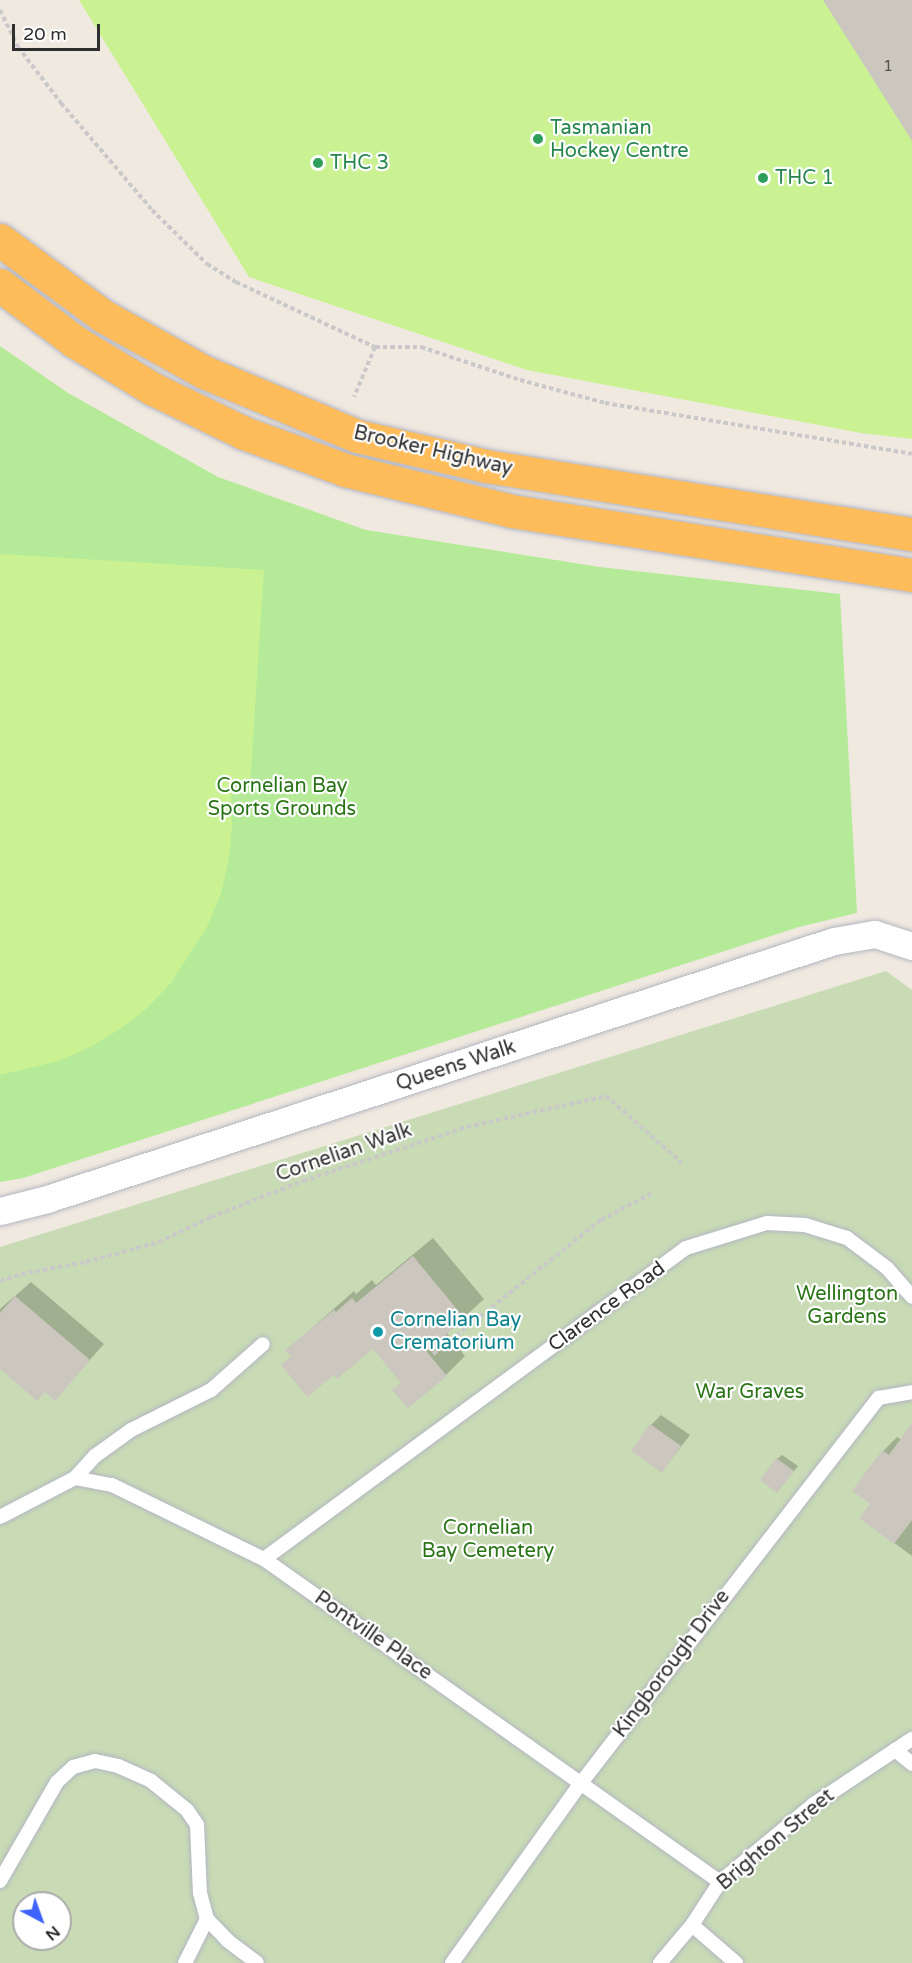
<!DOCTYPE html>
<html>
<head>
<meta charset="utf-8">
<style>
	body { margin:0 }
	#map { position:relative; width:912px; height:1963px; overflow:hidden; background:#f0e9e0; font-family:"Varela Round",sans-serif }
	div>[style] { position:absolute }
	.green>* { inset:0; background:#b5ea98 }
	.cemetery>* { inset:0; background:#c8dbb5 }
	.pitch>* { inset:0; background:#caf293 }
	.shadow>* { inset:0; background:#0003 }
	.building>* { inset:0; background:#cbc7be }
	.path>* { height:4px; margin-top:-2px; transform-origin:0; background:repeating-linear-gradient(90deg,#c9c9c9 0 4.5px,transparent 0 7.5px) }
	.roads { filter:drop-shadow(0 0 2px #b4b6c2) drop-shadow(0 0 2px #b4b6c2) }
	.service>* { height:14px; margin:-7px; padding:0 7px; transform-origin:7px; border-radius:7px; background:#fff }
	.minor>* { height:27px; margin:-13.5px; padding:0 13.5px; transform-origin:13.5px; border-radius:13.5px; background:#fff }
	.trunk>* { height:33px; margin:-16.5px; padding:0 16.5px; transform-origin:16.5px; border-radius:16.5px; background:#febc5a }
	.dots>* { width:16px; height:16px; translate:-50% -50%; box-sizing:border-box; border:3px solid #fff; border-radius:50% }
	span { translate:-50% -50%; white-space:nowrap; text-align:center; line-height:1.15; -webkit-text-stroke:4.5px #fff; paint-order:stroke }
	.number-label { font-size:16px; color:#555452 }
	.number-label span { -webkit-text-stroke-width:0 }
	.leisure-label { font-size:20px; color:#27864d }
	.left { translate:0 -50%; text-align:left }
	.street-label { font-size:20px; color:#2e2e2e }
	.park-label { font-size:20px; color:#297415 }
	.culture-label { font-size:20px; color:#0d838f }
	.north { position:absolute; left:12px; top:1891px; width:60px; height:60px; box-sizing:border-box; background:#fff; border:2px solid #ababab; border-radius:50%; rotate:139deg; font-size:16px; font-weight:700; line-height:24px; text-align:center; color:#2e2e2e }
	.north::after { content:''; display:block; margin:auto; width:21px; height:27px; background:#3e63ff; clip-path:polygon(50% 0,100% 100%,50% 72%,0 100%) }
	.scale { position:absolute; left:12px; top:24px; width:88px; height:27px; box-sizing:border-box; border:3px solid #2e2e2e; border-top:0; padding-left:8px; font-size:18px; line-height:21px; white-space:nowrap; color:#2e2e2e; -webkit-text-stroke:4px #fff; paint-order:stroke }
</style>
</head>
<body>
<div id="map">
	<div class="green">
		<div style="clip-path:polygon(0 346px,68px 393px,218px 477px,366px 530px,600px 567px,840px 594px,857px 913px,799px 927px,23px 1178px,0 1182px)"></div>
	</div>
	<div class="cemetery">
		<div style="clip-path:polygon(evenodd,886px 971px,912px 990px,912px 1963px,0 1963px,0 1247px,886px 971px,24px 1903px,60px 1903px,60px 1939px,24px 1939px,24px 1903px)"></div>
	</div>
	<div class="pitch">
		<div style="clip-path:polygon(79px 0,912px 0,912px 439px,861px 433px,527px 370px,249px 277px)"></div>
		<div style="clip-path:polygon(0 554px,264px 570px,250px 785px,231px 785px,232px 825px,229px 859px,221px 893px,208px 925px,171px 983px,147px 1008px,120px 1029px,90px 1047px,59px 1061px,0 1075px)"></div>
	</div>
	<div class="shadow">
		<div style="clip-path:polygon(433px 1238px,484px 1299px,447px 1333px,465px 1356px,446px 1375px,402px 1382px,373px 1347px,334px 1373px,292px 1355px,287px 1350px,354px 1291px,356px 1294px,372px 1280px,376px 1285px)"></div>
		<div style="clip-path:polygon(31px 1282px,104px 1344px,55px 1399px,45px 1391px,0 1368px,0 1309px)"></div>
		<div style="clip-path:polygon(661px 1415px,690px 1435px,662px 1471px,651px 1425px)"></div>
		<div style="clip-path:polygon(912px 1426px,912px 1556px,861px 1518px,872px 1503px,883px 1451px,897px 1437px,902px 1440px)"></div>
		<div style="clip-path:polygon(782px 1455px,798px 1466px,777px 1492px,777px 1459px)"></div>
	</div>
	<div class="building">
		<div style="clip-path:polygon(823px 0,912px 0,912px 141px)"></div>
		<div style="clip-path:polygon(413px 1256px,465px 1319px,426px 1351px,447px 1376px,408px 1408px,392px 1390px,401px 1383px,373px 1349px,337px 1379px,334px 1375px,307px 1397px,281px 1365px,291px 1356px,285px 1350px,334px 1310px,336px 1312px,352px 1298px,356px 1303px)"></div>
		<div style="clip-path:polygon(15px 1296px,90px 1360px,55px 1401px,45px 1392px,37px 1401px,0 1369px,0 1313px)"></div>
		<div style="clip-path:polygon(912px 1423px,912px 1520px,894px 1544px,859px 1518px,870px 1504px,852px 1491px,882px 1450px,889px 1455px)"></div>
		<div style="clip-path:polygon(650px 1424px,681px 1446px,662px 1473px,631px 1451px)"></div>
		<div style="clip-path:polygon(776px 1458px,794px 1471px,777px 1493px,760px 1480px)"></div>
	</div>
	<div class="path">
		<div style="left:0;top:10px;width:41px;rotate:64.1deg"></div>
		<div style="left:18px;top:47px;width:71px;rotate:52.5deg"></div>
		<div style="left:61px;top:103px;width:140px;rotate:49.6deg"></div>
		<div style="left:152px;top:210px;width:77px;rotate:44.5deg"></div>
		<div style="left:207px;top:264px;width:34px;rotate:32deg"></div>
		<div style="left:236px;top:282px;width:153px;rotate:25.1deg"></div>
		<div style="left:375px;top:347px;width:54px;rotate:112.8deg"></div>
		<div style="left:375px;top:347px;width:46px"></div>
		<div style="left:421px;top:347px;width:104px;rotate:18.4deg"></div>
		<div style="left:520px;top:380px;width:88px;rotate:15.1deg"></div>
		<div style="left:605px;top:403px;width:311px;rotate:9.4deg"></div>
		<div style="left:0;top:1281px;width:22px;rotate:-18deg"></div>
		<div style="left:21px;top:1274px;width:66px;rotate:-10.5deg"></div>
		<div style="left:86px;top:1262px;width:76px;rotate:-15.3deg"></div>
		<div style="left:159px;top:1242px;width:58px;rotate:-25.7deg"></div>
		<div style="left:211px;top:1217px;width:99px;rotate:-21.4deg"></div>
		<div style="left:303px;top:1181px;width:173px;rotate:-18.2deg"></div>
		<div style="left:467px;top:1127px;width:142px;rotate:-12.6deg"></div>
		<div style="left:606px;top:1096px;width:101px;rotate:41.4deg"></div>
		<div style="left:433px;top:1354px;width:215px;rotate:-38.6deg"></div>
		<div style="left:601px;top:1220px;width:60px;rotate:-27.8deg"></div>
	</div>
	<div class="roads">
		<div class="service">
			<div style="left:75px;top:1478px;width:30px;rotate:-48deg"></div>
			<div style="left:95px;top:1456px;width:44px;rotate:-35.8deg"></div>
			<div style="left:131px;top:1430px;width:89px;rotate:-26.6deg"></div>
			<div style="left:211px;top:1390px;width:69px;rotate:-41.5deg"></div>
			<div style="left:0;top:1517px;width:85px;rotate:-27.5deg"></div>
			<div style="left:75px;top:1478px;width:38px;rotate:11deg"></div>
			<div style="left:112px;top:1485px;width:169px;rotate:26deg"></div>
			<div style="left:264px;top:1559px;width:559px;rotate:35.31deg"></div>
			<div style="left:264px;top:1559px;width:524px;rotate:-36.39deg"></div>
			<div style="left:686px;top:1248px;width:85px;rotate:-17.2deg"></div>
			<div style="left:767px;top:1223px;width:38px;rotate:3deg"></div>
			<div style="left:805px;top:1225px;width:44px;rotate:17.2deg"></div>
			<div style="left:847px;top:1238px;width:50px;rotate:36.9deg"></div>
			<div style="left:887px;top:1268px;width:38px;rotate:49deg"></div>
			<div style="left:895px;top:1750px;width:22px;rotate:39deg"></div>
			<div style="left:0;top:1881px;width:114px;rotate:-60.1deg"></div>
			<div style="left:57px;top:1782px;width:22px;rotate:-43deg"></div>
			<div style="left:73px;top:1767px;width:23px;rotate:-15deg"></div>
			<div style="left:95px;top:1761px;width:24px;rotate:12deg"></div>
			<div style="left:118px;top:1766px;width:36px;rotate:24deg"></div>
			<div style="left:151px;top:1781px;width:46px;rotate:38.9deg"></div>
			<div style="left:187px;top:1810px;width:18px;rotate:56deg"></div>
			<div style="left:197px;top:1825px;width:68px;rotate:87.5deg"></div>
			<div style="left:200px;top:1893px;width:27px;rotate:75deg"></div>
			<div style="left:207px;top:1919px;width:30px;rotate:46deg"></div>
			<div style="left:228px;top:1941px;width:36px;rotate:37deg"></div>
			<div style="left:692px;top:1925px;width:58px;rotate:40.8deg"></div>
			<div style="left:185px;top:1963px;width:49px;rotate:-63.4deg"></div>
			<div style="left:452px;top:1963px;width:221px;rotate:-54.4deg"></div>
			<div style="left:581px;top:1783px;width:487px;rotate:-52.3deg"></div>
			<div style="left:879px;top:1398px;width:34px;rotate:-10deg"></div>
			<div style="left:660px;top:1963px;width:50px;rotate:-49.9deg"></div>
			<div style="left:692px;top:1925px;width:51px;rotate:-56.9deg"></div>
			<div style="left:720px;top:1882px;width:122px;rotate:-39.7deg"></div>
			<div style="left:814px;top:1804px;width:118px;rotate:-33.6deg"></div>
		</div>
		<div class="minor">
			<div style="left:0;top:1211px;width:49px;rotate:-14.3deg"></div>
			<div style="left:47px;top:1199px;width:828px;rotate:-18.15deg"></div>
			<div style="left:834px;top:941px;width:42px;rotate:-9.7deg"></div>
			<div style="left:875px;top:934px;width:39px;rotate:18deg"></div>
		</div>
		<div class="trunk">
			<div style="left:0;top:240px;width:128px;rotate:36.4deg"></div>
			<div style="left:103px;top:316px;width:115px;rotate:29deg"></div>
			<div style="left:204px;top:372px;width:166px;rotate:22.7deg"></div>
			<div style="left:357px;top:436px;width:132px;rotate:13.1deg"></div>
			<div style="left:486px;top:466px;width:431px;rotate:9.1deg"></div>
			<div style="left:0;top:285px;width:93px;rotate:37.1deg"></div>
			<div style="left:74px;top:341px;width:92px;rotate:31.3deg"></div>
			<div style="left:153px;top:389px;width:101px;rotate:25.8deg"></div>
			<div style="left:244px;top:433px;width:108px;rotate:20.1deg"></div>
			<div style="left:345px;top:470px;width:172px;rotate:13.8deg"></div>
			<div style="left:512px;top:511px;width:405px;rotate:9.1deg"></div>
		</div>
	</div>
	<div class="dots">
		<div style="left:538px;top:139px;background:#2e9e5b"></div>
		<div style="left:318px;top:163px;background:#2e9e5b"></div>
		<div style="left:763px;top:178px;background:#2e9e5b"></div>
		<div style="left:378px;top:1332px;background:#0f9aa8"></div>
	</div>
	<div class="number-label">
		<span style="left:888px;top:66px">1</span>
	</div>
	<div class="leisure-label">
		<span class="left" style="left:550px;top:140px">Tasmanian<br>Hockey Centre</span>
		<span class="left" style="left:330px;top:163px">THC 3</span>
		<span class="left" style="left:775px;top:178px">THC 1</span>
	</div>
	<div class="street-label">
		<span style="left:433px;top:451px;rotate:13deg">Brooker Highway</span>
		<span style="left:456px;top:1066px;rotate:-18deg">Queens Walk</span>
		<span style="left:344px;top:1153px;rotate:-19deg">Cornelian Walk</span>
		<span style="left:607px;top:1307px;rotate:-36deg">Clarence Road</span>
		<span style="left:373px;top:1636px;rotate:35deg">Pontville Place</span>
		<span style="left:672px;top:1664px;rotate:-53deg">Kingborough Drive</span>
		<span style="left:776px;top:1840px;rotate:-40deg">Brighton Street</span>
	</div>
	<div class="park-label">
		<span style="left:282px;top:798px">Cornelian Bay<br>Sports Grounds</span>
		<span style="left:847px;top:1306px">Wellington<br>Gardens</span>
		<span style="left:750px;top:1392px">War Graves</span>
		<span style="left:488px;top:1540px">Cornelian<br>Bay Cemetery</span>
	</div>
	<div class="culture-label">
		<span class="left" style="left:390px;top:1332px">Cornelian Bay<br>Crematorium</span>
	</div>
	<div class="north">N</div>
	<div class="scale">20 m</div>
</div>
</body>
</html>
